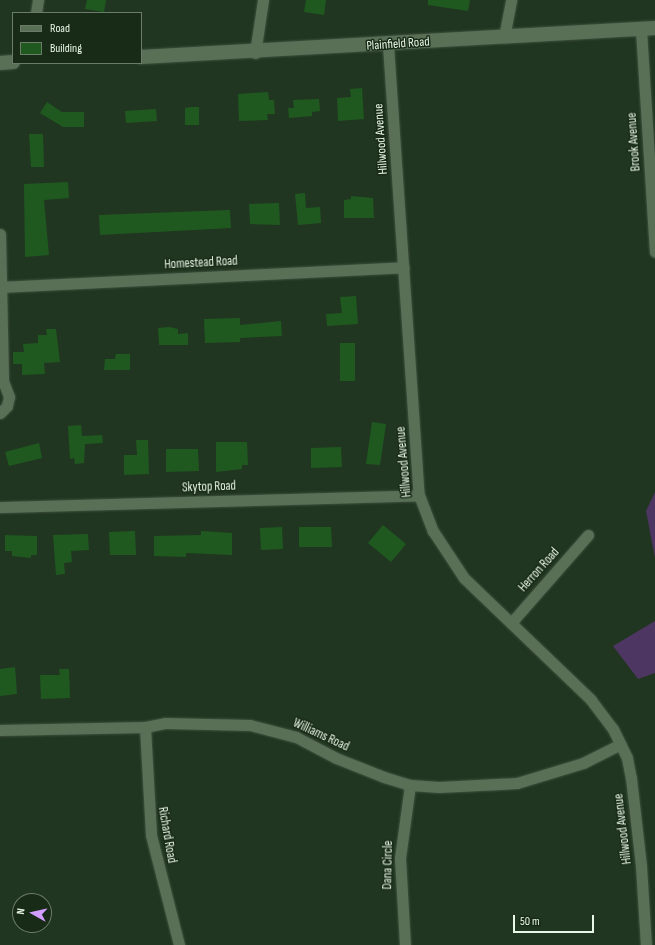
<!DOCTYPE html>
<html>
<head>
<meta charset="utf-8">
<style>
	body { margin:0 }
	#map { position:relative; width:655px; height:945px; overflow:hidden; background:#213620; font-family:"Sofia Sans Condensed",sans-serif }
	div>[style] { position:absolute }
	.green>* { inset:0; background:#4d3661 }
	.building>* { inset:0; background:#1f5920 }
	.roads { filter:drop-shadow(0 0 1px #3f513e) drop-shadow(0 0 1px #3f513e) }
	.minor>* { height:11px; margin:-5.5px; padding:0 5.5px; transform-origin:5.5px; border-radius:5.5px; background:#597057 }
	.tertiary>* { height:14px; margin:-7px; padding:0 7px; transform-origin:7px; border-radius:7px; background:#597057 }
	span { translate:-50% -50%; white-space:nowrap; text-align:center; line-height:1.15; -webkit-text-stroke:3px #172b16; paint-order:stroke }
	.street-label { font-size:13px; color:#e9f7e8 }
	.legend { position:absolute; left:12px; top:12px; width:130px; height:52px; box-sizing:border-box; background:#172b16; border:1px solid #6b7d6a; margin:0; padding:5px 7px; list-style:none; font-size:12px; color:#e9f7e8 }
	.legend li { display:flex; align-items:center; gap:8px; height:20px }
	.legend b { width:20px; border:1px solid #6b7d6a }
	.north { position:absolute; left:12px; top:893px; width:40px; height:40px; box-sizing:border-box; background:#172b16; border:1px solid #6b7d6a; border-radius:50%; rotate:278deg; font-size:11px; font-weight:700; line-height:16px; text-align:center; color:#e9f7e8 }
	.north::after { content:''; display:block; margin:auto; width:14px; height:18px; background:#d19dfe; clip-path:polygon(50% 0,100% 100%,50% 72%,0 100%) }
	.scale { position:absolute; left:513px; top:915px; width:81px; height:18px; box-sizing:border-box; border:2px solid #e9f7e8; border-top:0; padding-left:5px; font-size:12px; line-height:14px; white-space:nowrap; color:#e9f7e8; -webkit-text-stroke:3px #172b16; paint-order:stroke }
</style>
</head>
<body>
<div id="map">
	<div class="green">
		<div style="clip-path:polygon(655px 492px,655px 558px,646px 511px)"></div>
		<div style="clip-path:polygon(655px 621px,655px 673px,638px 679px,613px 646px)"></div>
	</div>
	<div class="building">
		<div style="clip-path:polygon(87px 0,106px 0,104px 12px,85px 9px)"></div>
		<div style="clip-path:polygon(306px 0,326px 0,324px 15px,304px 12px)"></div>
		<div style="clip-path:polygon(428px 0,470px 0,468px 11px,428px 5px)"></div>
		<div style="clip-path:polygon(362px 88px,364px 119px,338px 121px,337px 98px,351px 97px,350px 89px)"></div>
		<div style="clip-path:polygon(268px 92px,269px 100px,274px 100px,275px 114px,267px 114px,268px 120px,239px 121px,238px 94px)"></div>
		<div style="clip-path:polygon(319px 99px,320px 111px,312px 112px,312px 116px,289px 118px,288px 108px,294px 108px,293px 100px)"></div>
		<div style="clip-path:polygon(47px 102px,62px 112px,84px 112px,84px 127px,63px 127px,40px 113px)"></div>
		<div style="clip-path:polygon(191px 107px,199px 107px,199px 125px,185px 125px,185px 108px)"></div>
		<div style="clip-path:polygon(156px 109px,157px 121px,126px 123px,125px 111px)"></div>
		<div style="clip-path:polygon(29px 134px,43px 134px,44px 167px,31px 167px)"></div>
		<div style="clip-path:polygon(68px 182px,69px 198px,44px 200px,49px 255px,25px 257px,24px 184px)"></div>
		<div style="clip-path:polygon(305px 193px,306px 208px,320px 207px,321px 223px,298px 225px,295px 194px)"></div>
		<div style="clip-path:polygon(351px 196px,373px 198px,374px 218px,344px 218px,344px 200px,351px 199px)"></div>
		<div style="clip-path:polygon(279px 203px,280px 225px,250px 224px,249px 204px)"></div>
		<div style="clip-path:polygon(230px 210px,231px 228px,100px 235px,99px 215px)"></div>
		<div style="clip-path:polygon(356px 296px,358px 324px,327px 326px,326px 314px,342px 313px,340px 297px)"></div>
		<div style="clip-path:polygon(240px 318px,240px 325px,281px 321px,282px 336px,240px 338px,240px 342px,205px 343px,204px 319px)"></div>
		<div style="clip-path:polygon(169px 327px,178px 329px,178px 334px,188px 333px,188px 345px,159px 345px,158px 328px)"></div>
		<div style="clip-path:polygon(46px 329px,56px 329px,60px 362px,44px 363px,45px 374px,22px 375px,22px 364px,13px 364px,13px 352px,24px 352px,23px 344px,38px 343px,38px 335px,47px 335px)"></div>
		<div style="clip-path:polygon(340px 343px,355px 343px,355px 381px,340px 381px)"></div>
		<div style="clip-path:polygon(116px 354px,130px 354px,130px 370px,104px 370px,105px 359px,115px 359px)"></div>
		<div style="clip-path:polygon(372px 422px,386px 424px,380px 465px,366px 464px)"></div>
		<div style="clip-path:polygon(81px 425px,82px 436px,102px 435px,103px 443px,85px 444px,84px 463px,75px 464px,74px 458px,70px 459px,68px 426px)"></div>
		<div style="clip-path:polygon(136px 440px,148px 440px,149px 474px,124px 475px,124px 455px,137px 455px)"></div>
		<div style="clip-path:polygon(216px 442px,247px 442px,248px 465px,242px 465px,242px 469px,216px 472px)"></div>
		<div style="clip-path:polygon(39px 443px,42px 458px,9px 466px,5px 452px)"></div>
		<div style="clip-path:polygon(341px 447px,342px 467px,311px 468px,311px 448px)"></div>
		<div style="clip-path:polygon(166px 449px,198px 449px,199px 471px,166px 472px)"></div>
		<div style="clip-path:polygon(383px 525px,406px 544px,391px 562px,368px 543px)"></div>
		<div style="clip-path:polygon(282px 527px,283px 549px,261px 550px,260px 528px)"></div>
		<div style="clip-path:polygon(299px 527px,331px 527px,332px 547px,299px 547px)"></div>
		<div style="clip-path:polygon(135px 531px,136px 555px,110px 555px,109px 532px)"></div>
		<div style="clip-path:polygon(201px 531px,232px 533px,232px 555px,186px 553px,186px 557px,154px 556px,154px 536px,201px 535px)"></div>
		<div style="clip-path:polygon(88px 534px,89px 550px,71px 551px,72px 562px,64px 563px,65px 574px,56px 575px,53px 535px)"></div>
		<div style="clip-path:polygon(5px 535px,37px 536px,37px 555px,31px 555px,31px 558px,12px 556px,12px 551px,5px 551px)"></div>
		<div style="clip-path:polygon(15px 667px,17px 694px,0 696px,0 669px)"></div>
		<div style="clip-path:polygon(59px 669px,69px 669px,70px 698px,41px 699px,40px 675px,60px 675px)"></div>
	</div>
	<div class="roads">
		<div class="minor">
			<div style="left:36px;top:13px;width:13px;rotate:-81deg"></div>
			<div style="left:641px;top:30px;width:222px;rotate:86.4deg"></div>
			<div style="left:504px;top:37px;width:38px;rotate:-79deg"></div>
			<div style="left:388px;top:45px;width:451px;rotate:86.1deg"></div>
			<div style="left:419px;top:495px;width:39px;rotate:69deg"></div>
			<div style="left:433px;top:531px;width:56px;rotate:56.6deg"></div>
			<div style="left:464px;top:578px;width:176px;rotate:43.8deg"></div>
			<div style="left:591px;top:700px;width:36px;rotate:53deg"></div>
			<div style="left:613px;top:729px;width:32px;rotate:64deg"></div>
			<div style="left:627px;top:758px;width:20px;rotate:79deg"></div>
			<div style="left:631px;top:778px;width:89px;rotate:83.5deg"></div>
			<div style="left:641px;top:866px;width:79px;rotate:86.4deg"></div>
			<div style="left:255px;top:53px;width:54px;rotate:-81.4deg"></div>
			<div style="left:0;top:234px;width:147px;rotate:88.8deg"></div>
			<div style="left:3px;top:381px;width:17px;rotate:69deg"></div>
			<div style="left:9px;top:397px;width:9px;rotate:103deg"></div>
			<div style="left:7px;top:406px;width:10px;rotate:135deg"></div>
			<div style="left:0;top:287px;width:404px;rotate:-2.8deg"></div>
			<div style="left:0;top:507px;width:419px;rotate:-1.6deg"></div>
			<div style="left:511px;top:623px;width:117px;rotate:-48.8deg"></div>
			<div style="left:145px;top:727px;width:108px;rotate:86.8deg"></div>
			<div style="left:151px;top:835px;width:114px;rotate:75.7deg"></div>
			<div style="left:0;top:730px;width:145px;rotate:-1.2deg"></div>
			<div style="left:145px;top:727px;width:20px;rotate:-11deg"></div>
			<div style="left:165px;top:723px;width:85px;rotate:1.3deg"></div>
			<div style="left:250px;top:725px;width:48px;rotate:14.6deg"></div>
			<div style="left:296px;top:737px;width:45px;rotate:27.7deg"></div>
			<div style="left:336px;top:758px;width:52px;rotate:21.6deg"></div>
			<div style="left:384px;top:777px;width:27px;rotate:17deg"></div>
			<div style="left:410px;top:785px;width:29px;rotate:4deg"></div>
			<div style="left:439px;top:787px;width:78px;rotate:-2.9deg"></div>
			<div style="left:517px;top:783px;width:69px;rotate:-16.9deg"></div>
			<div style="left:583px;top:763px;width:42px;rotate:-26.6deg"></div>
			<div style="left:405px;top:945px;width:87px;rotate:-93.3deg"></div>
			<div style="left:400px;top:858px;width:74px;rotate:-82.2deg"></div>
		</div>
		<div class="tertiary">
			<div style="left:141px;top:57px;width:515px;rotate:-3.23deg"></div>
			<div style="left:0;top:63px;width:13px;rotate:-4deg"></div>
		</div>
	</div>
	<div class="street-label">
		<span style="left:398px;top:44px;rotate:-4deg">Plainfield Road</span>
		<span style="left:381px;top:139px;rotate:-94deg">Hillwood Avenue</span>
		<span style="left:634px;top:142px;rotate:-94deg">Brook Avenue</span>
		<span style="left:201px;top:263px;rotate:-3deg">Homestead Road</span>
		<span style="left:404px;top:462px;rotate:-95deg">Hillwood Avenue</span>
		<span style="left:209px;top:487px;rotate:-2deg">Skytop Road</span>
		<span style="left:539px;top:570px;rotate:-48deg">Herron Road</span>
		<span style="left:321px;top:735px;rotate:25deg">Williams Road</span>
		<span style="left:623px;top:829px;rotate:-97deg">Hillwood Avenue</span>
		<span style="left:167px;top:835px;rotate:80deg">Richard Road</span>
		<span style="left:388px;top:865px;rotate:-89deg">Dana Circle</span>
	</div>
	<ul class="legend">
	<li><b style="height:5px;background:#597057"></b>Road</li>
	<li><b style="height:11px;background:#1f5920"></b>Building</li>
	</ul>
	<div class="north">N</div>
	<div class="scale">50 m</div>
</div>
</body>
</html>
